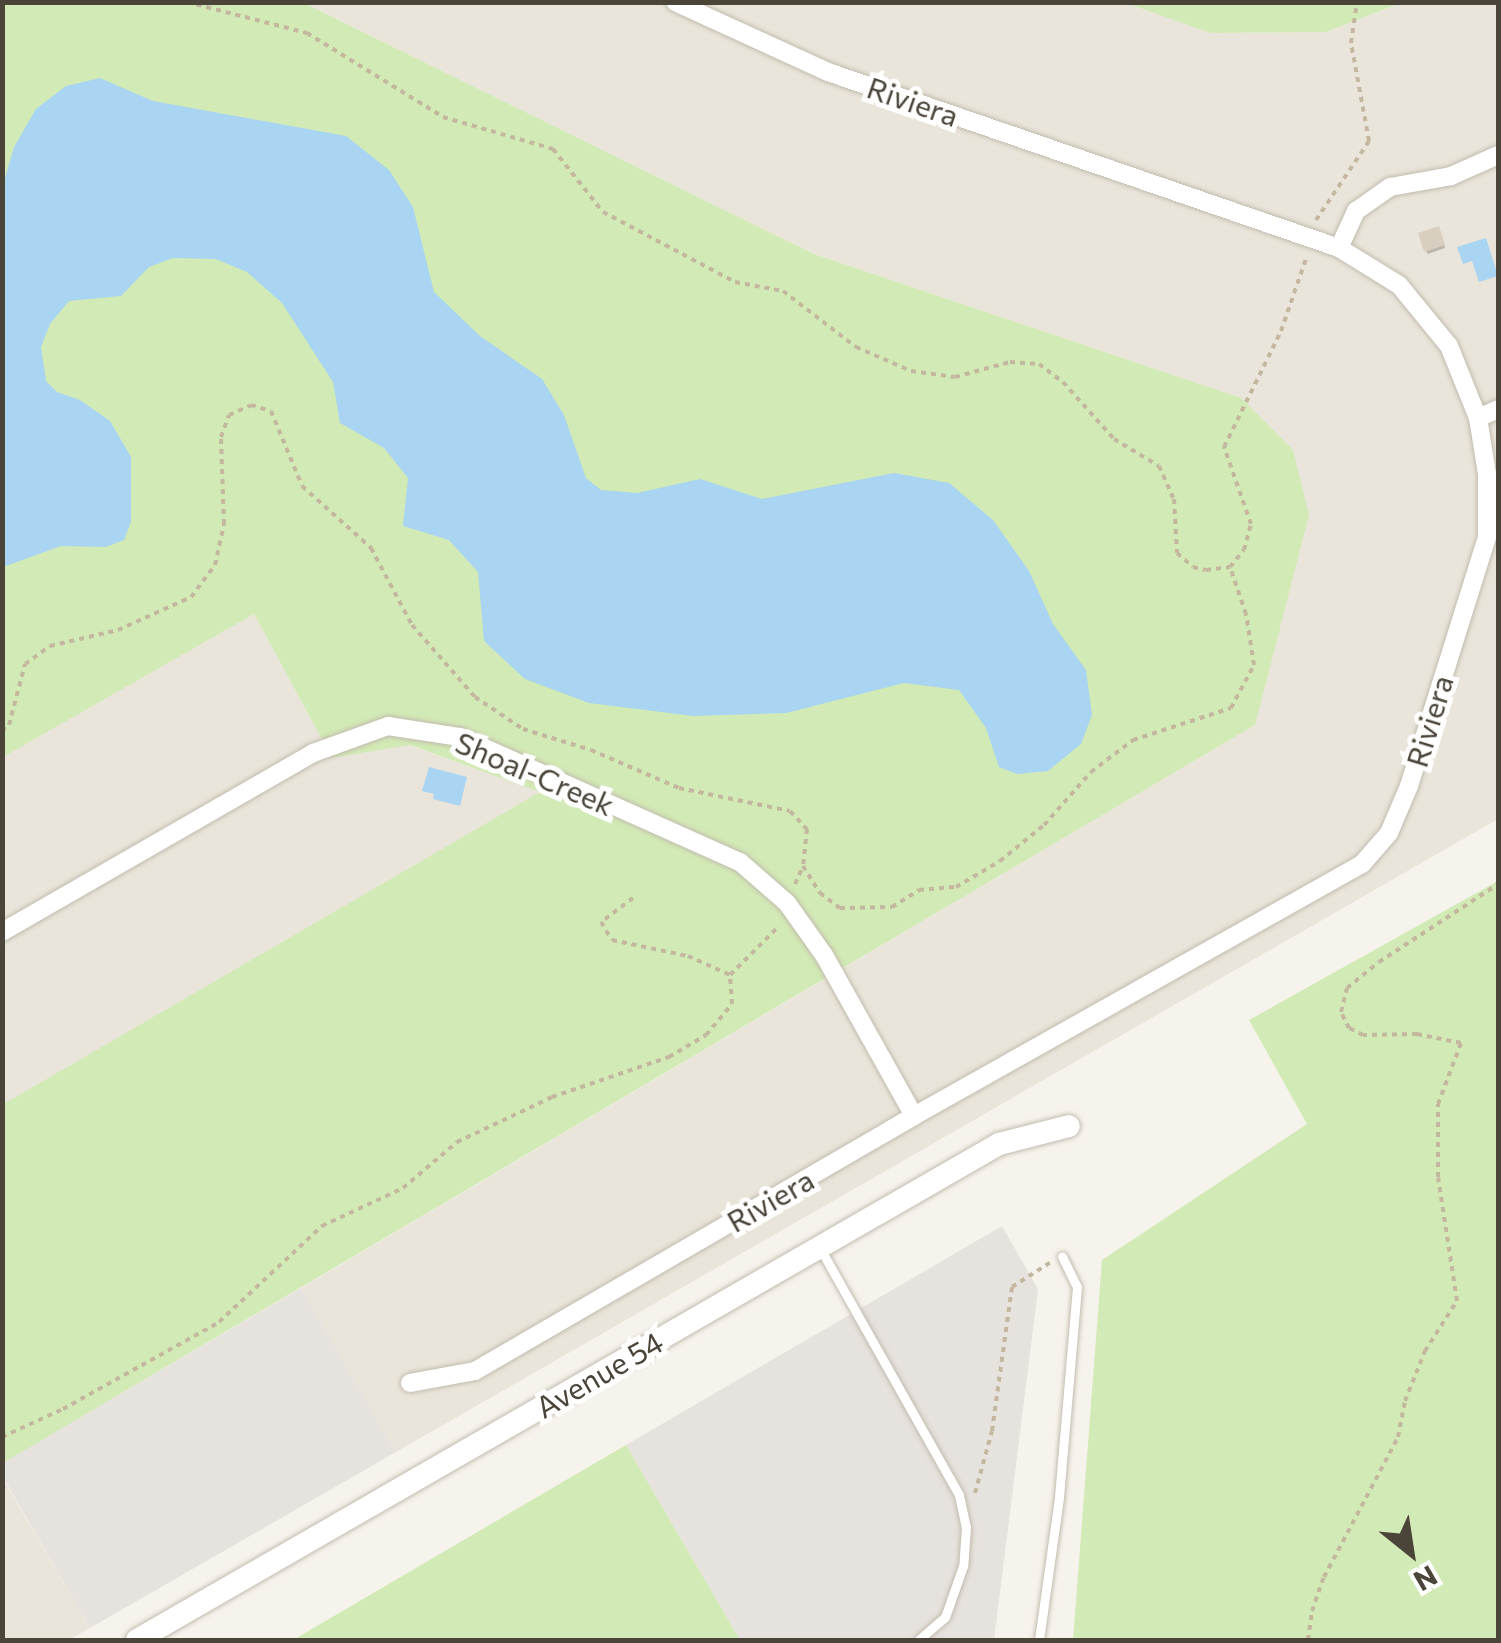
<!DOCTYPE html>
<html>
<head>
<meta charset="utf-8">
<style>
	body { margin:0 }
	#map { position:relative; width:1501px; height:1643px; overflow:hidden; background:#f6f3ec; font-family:Commissioner,sans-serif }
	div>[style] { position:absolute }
	.residential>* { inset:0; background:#eae5da }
	.industrial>* { inset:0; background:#e6e2dd }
	.green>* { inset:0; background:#d2eab5 }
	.water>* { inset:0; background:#a9d4f2 }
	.shadow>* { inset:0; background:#0003 }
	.building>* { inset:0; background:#d8cfc1 }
	.path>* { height:4px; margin-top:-2px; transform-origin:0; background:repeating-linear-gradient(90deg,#c4b79f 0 5px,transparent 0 10px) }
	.roads { filter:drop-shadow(0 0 2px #c2bbae) drop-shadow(0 0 2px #c2bbae) }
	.service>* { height:9px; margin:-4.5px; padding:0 4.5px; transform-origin:4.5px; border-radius:4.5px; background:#fff }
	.minor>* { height:18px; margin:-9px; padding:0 9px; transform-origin:9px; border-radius:9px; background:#fff }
	.tertiary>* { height:22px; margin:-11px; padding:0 11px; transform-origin:11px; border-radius:11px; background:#fff }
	span { translate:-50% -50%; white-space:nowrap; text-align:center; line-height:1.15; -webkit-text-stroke:10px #fff; paint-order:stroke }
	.street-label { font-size:30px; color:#4b4439 }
	.frame { position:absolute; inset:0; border:5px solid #4b4439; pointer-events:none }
	.north { position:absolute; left:1361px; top:1503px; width:100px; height:100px; -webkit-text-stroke:8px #fff; paint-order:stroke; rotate:150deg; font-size:28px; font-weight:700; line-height:40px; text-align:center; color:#4b4439 }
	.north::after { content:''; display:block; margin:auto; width:35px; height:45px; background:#4b4439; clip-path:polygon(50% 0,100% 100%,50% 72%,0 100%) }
</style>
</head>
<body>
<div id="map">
	<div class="residential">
		<div style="clip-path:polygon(1126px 2px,1211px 33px,1326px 32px,1401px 3px,1498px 3px,1498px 819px,396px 1452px,301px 1288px,1255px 725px,1241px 398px,814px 254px,304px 3px)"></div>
		<div style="clip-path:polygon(254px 614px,332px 758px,409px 745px,541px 792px,3px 1105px,2px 757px)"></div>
		<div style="clip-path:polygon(2px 1477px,90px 1628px,68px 1640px,3px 1640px)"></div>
	</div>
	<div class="industrial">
		<div style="clip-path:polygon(1002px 1226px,1038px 1289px,994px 1640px,740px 1640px,626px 1445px)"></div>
		<div style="clip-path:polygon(301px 1288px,396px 1452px,90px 1628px,3px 1477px,2px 1463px)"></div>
	</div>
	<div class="green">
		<div style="clip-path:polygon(3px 3px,304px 3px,814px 254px,1241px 398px,1293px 450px,1309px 515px,1255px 725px,3px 1463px,2px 1105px,540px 792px,410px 745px,332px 758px,254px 614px,3px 757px)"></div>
		<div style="clip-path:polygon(1126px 3px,1401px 3px,1326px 32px,1211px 33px)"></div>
		<div style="clip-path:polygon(1498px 881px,1498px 1640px,1073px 1640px,1102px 1260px,1307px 1124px,1249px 1020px)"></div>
		<div style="clip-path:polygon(626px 1445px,740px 1640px,293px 1640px)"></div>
	</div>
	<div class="water">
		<div style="clip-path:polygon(100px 78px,153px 101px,346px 136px,389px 170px,413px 207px,434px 292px,480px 336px,542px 379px,564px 415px,586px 478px,601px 490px,637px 493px,700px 479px,762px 499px,894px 473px,949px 483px,993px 520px,1029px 571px,1053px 624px,1086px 670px,1092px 715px,1081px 744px,1048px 771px,1017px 774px,999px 767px,986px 728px,959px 690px,904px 683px,786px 713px,693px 716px,589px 703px,525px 679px,484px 641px,478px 572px,449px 540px,403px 526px,408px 478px,384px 448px,340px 423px,333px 382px,282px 303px,247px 272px,216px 259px,173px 258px,149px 267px,121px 296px,69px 301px,50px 324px,41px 347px,46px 381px,57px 392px,80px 400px,110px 421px,131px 457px,131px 522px,124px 540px,106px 547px,61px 546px,3px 567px,3px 185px,14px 147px,36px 109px,66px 86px)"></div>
		<div style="clip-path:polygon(1486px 238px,1498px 276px,1479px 282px,1472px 261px,1463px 264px,1457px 247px)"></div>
		<div style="clip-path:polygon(429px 767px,467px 777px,460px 806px,433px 799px,434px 794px,422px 791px)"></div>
	</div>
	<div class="shadow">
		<div style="clip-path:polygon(1440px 231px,1445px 248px,1428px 254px,1426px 251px)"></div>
	</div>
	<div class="building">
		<div style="clip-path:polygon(1439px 226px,1445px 245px,1424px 252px,1418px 233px)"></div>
	</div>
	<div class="path">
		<div style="left:187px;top:2px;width:124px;rotate:14.5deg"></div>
		<div style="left:307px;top:33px;width:160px;rotate:31.7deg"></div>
		<div style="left:443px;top:117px;width:115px;rotate:16.2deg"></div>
		<div style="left:553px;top:149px;width:80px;rotate:51.6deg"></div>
		<div style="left:603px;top:212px;width:149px;rotate:27.9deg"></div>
		<div style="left:735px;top:282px;width:49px;rotate:10.6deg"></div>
		<div style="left:783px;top:291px;width:92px;rotate:37.5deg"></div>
		<div style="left:856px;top:347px;width:60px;rotate:23.6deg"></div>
		<div style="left:911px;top:371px;width:44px;rotate:7.8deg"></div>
		<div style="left:955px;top:377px;width:57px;rotate:-15.3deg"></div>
		<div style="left:1010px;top:362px;width:29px;rotate:4deg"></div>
		<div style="left:1039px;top:364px;width:30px;rotate:37deg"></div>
		<div style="left:1063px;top:382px;width:76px;rotate:48.2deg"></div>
		<div style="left:1114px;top:439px;width:52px;rotate:31deg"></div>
		<div style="left:1159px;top:466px;width:36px;rotate:66deg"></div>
		<div style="left:1174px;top:499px;width:54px;rotate:86.8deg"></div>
		<div style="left:1177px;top:553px;width:21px;rotate:41deg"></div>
		<div style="left:1193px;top:567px;width:13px;rotate:13deg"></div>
		<div style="left:1206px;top:570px;width:24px;rotate:-7deg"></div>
		<div style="left:1230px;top:567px;width:22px;rotate:-51deg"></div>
		<div style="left:1244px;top:550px;width:27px;rotate:-75deg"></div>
		<div style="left:1251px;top:524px;width:82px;rotate:-109.3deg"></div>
		<div style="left:1224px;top:447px;width:129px;rotate:-63.8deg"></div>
		<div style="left:1281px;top:331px;width:76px;rotate:-70.9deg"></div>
		<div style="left:1316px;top:220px;width:95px;rotate:-56.1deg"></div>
		<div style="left:1369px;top:141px;width:100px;rotate:-100.4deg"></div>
		<div style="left:1351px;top:43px;width:41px;rotate:-81.7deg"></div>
		<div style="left:2px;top:731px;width:9px;rotate:-41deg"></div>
		<div style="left:9px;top:725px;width:63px;rotate:-75.3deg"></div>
		<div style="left:25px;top:664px;width:31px;rotate:-36deg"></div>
		<div style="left:50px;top:646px;width:70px;rotate:-13.2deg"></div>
		<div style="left:118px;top:630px;width:80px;rotate:-24.3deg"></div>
		<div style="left:191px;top:597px;width:40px;rotate:-53deg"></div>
		<div style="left:215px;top:565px;width:42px;rotate:-77.6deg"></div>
		<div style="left:224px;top:524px;width:87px;rotate:-92deg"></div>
		<div style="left:221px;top:437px;width:23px;rotate:-70deg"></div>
		<div style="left:229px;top:415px;width:24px;rotate:-24deg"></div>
		<div style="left:251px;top:405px;width:21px;rotate:17deg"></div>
		<div style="left:271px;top:411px;width:81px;rotate:67.5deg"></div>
		<div style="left:302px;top:486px;width:93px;rotate:41.9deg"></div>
		<div style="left:371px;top:548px;width:87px;rotate:62deg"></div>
		<div style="left:412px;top:625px;width:96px;rotate:48.8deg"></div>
		<div style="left:475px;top:697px;width:58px;rotate:33.7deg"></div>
		<div style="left:523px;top:729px;width:71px;rotate:17.2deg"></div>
		<div style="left:591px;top:750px;width:96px;rotate:23.4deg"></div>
		<div style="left:679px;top:788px;width:113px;rotate:11.7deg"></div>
		<div style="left:790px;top:811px;width:25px;rotate:47deg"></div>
		<div style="left:807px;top:829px;width:37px;rotate:96deg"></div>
		<div style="left:803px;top:866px;width:32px;rotate:58deg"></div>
		<div style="left:820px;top:893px;width:25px;rotate:37deg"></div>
		<div style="left:840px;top:908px;width:52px;rotate:-1.1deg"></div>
		<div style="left:892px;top:907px;width:32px;rotate:-32deg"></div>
		<div style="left:919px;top:890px;width:37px;rotate:-5deg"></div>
		<div style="left:956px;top:887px;width:51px;rotate:-30.6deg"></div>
		<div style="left:1000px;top:861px;width:57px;rotate:-39.3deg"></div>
		<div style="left:1044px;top:825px;width:71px;rotate:-48.4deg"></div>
		<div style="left:1091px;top:772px;width:53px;rotate:-37.3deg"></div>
		<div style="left:1133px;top:740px;width:103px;rotate:-18.1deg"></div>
		<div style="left:1231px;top:708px;width:49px;rotate:-61.9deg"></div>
		<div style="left:1254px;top:665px;width:52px;rotate:-98.9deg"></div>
		<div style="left:1246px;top:614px;width:50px;rotate:-108.8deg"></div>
		<div style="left:795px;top:884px;width:20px;rotate:-66deg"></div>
		<div style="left:633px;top:898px;width:40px;rotate:143deg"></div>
		<div style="left:601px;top:922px;width:21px;rotate:59deg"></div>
		<div style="left:612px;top:940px;width:78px;rotate:11.9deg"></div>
		<div style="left:688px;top:956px;width:46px;rotate:24.3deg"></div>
		<div style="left:730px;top:975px;width:69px;rotate:-45deg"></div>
		<div style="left:2px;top:1437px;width:67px;rotate:-24.7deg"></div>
		<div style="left:63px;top:1409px;width:179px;rotate:-29.1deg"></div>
		<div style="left:219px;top:1322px;width:141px;rotate:-43deg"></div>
		<div style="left:322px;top:1226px;width:89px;rotate:-25.1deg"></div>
		<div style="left:403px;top:1188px;width:71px;rotate:-40.4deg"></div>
		<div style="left:457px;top:1142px;width:105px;rotate:-25.3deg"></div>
		<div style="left:552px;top:1097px;width:124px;rotate:-18.9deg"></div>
		<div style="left:669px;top:1057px;width:43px;rotate:-30.7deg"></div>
		<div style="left:706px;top:1035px;width:40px;rotate:-50deg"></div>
		<div style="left:732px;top:1004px;width:29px;rotate:-94deg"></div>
		<div style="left:975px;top:1493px;width:64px;rotate:-74.7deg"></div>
		<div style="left:992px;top:1431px;width:145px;rotate:-82.1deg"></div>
		<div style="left:1012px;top:1287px;width:46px;rotate:-32.7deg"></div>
		<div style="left:1308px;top:1640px;width:29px;rotate:-82deg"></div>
		<div style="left:1312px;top:1611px;width:36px;rotate:-71deg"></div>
		<div style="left:1324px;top:1577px;width:158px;rotate:-62.1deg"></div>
		<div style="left:1398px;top:1437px;width:37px;rotate:-79deg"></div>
		<div style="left:1405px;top:1401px;width:54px;rotate:-68.2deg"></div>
		<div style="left:1425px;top:1351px;width:59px;rotate:-57.4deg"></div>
		<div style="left:1457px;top:1301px;width:125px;rotate:-98.7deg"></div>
		<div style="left:1438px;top:1177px;width:73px;rotate:-90deg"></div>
		<div style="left:1438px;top:1104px;width:65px;rotate:-69.3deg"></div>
		<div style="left:1461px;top:1043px;width:45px;rotate:-168.4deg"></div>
		<div style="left:1417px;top:1034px;width:54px;rotate:178.9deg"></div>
		<div style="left:1363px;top:1035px;width:16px;rotate:-153deg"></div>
		<div style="left:1349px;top:1028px;width:18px;rotate:-117deg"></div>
		<div style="left:1341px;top:1012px;width:25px;rotate:-76deg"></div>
		<div style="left:1347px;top:988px;width:41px;rotate:-39.1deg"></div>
		<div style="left:1379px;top:962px;width:142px;rotate:-33.2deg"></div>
	</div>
	<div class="roads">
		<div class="service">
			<div style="left:821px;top:1250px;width:281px;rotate:60.6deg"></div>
			<div style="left:959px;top:1495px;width:33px;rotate:78deg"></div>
			<div style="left:966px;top:1527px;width:39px;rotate:94deg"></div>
			<div style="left:963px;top:1566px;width:54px;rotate:109.4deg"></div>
			<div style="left:945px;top:1617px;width:35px;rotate:139deg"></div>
			<div style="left:1039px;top:1640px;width:144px;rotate:-82deg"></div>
			<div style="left:1059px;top:1497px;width:211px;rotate:-85.1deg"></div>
			<div style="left:1077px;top:1287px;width:34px;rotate:-116deg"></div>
		</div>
		<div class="minor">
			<div style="left:1339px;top:248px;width:41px;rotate:-65.3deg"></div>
			<div style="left:1356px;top:211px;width:42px;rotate:-35.2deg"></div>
			<div style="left:1390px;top:187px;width:62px;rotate:-10.2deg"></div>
			<div style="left:1451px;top:176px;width:51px;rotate:-24.1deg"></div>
			<div style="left:1478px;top:418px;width:22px;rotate:-24deg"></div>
			<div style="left:2px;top:932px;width:359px;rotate:-29.9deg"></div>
			<div style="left:313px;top:753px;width:80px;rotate:-19.8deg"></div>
			<div style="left:388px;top:726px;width:73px;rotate:8.7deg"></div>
			<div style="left:460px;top:737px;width:307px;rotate:24.1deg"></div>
			<div style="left:740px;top:862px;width:62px;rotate:41.1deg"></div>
			<div style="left:787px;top:903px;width:64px;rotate:54.6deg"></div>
			<div style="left:824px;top:955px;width:184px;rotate:60.8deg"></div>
			<div style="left:410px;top:1383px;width:66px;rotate:-10.5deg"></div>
			<div style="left:475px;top:1371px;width:508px;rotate:-30.15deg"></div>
			<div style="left:914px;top:1116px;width:514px;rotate:-29.36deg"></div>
			<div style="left:1362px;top:864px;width:41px;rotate:-48.9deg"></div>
			<div style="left:1389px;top:833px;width:51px;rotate:-66.9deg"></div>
			<div style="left:1409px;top:786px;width:261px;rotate:-72.6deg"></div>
			<div style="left:1487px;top:537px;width:63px;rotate:-90deg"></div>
			<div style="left:1487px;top:474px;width:57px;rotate:-99.1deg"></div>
			<div style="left:1478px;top:418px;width:78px;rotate:-111.9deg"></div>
			<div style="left:1449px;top:346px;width:79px;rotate:-129.3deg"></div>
			<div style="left:1399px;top:285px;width:70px;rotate:-148.3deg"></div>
			<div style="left:1339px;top:248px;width:540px;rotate:-161deg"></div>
			<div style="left:828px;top:72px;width:168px;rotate:-155.4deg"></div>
		</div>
		<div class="tertiary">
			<div style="left:137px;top:1640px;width:995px;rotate:-29.92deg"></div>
			<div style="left:999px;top:1144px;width:72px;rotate:-14.4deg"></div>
		</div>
	</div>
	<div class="street-label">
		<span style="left:913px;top:101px;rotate:19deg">Riviera</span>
		<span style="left:1429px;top:721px;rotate:-73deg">Riviera</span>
		<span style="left:535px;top:773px;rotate:23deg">Shoal-Creek</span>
		<span style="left:770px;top:1200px;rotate:-30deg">Riviera</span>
		<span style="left:599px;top:1374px;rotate:-30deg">Avenue 54</span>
	</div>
	<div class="frame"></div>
	<div class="north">N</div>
</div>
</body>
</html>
